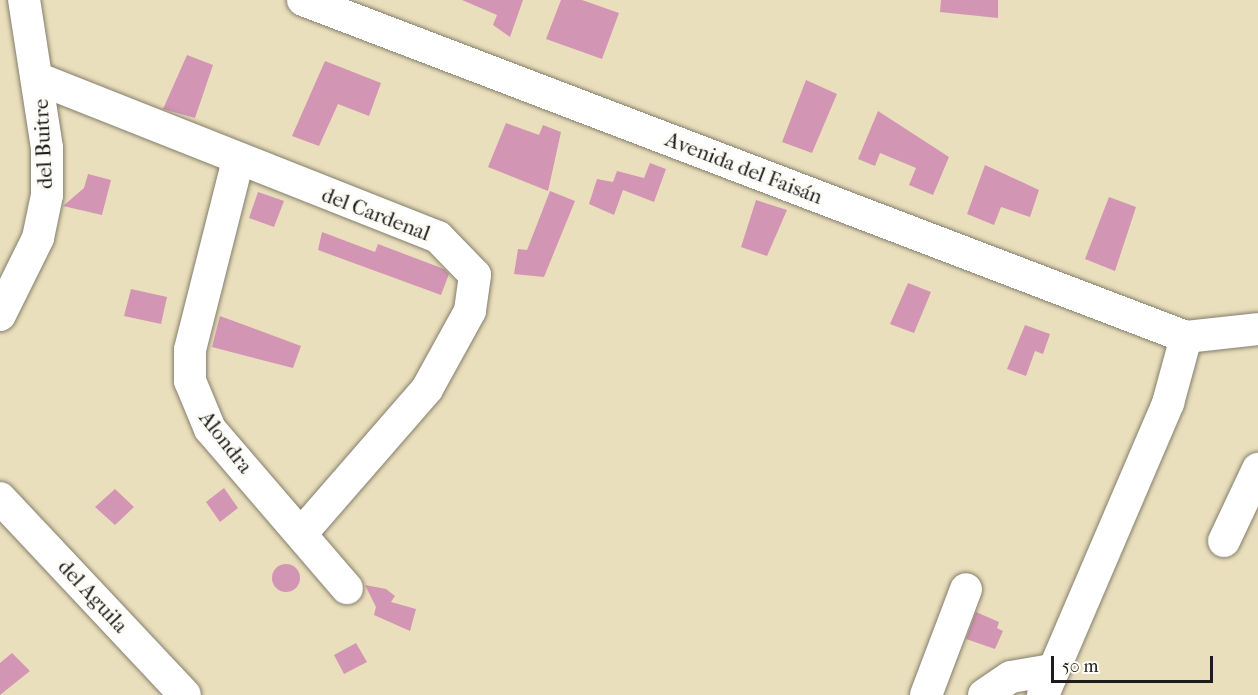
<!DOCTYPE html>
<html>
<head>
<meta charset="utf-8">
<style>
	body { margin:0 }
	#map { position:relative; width:1258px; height:695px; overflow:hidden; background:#eadfbc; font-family:"IM FELL French Canon",serif }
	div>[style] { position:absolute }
	.building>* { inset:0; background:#d395b4 }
	.round { border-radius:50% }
	.roads { filter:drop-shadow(0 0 2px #837e6c) drop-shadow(0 0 2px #837e6c) }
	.minor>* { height:32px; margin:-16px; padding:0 16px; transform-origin:16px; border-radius:16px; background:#fff }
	span { translate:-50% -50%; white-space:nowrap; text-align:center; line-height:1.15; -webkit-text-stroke:6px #fdfcf7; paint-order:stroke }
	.street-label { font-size:21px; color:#1c1c1c }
	.scale { position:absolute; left:1051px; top:656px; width:162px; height:27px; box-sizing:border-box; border:3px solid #1c1c1c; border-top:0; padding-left:8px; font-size:18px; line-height:21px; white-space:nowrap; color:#1c1c1c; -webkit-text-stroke:4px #fdfcf7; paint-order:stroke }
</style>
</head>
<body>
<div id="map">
	<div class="building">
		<div style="clip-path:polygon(462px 0,523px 0,510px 37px,493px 25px,497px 15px)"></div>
		<div style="clip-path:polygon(561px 0,582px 0,619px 13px,602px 59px,546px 39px)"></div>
		<div style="clip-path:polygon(941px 0,998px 0,998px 18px,940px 12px)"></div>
		<div style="clip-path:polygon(187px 55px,213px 65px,195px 118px,163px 109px)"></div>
		<div style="clip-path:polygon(325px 61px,381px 83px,369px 116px,338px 104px,319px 146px,292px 136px)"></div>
		<div style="clip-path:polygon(806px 80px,837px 94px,812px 153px,782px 142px)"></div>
		<div style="clip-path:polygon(878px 111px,949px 157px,933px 195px,909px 185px,916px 168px,880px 153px,875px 166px,858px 159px)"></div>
		<div style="clip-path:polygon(506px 123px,539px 135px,543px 125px,561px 132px,548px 191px,488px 167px)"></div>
		<div style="clip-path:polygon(650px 163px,666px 169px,654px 202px,623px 190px,614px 215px,589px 204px,597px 179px,613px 182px,617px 171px,644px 178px)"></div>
		<div style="clip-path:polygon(985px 165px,1039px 190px,1030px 217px,1001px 207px,994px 225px,967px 214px)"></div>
		<div style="clip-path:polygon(88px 174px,111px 180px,102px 215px,63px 206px,84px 188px)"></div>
		<div style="clip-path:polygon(550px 191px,575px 201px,544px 277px,514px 274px,518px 249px,527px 250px)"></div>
		<div style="clip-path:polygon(258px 192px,284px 201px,274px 227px,249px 218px)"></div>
		<div style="clip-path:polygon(1109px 197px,1136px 207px,1115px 271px,1085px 259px)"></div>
		<div style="clip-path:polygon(756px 200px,787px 210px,767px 256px,741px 247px)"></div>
		<div style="clip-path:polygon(322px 232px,375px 252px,378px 244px,444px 269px,449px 274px,441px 295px,318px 250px)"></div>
		<div style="clip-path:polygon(908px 283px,931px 292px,914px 333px,890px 324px)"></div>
		<div style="clip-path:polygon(131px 289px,167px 297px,161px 324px,124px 316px)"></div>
		<div style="clip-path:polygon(220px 316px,301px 346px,293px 368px,212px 347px)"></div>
		<div style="clip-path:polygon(1025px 325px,1050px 334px,1043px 354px,1035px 351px,1026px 376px,1007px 369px)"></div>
		<div style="clip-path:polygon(224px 488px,238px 508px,220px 522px,206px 502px)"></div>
		<div style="clip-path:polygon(115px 489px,134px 507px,115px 525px,95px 507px)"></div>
		<div class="round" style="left:272px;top:564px;width:28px;height:28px"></div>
		<div style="clip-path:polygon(365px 585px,386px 589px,395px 596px,391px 602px,416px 609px,410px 631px,374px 615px,376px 607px)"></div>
		<div style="clip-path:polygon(976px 612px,999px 622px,997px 628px,1003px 631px,995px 649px,966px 639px)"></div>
		<div style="clip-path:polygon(356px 643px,367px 662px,344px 674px,334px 655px)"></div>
		<div style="clip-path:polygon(12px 653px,30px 671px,0 695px,0 663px)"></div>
	</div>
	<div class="roads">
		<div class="minor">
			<div style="left:303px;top:0;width:945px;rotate:20.89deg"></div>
			<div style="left:1186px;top:337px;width:72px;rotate:-6.3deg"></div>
			<div style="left:39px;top:79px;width:429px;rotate:21.6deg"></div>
			<div style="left:438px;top:237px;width:53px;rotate:45.8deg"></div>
			<div style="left:475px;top:275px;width:36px;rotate:98deg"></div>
			<div style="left:470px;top:311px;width:89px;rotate:118.9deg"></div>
			<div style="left:427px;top:389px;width:191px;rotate:131deg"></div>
			<div style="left:238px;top:160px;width:196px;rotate:104.2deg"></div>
			<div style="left:190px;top:350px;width:31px;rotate:90deg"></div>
			<div style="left:190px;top:381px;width:52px;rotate:67.4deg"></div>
			<div style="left:210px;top:429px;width:210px;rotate:49.3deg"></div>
			<div style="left:0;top:315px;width:86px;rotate:-63.7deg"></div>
			<div style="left:38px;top:238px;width:44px;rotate:-78.2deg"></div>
			<div style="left:47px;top:195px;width:47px;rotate:-90deg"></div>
			<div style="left:47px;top:148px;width:150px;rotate:-98.8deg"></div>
			<div style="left:0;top:498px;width:270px;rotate:46.8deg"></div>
			<div style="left:1224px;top:541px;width:80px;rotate:-64.7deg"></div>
			<div style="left:926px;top:695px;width:113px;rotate:-69.3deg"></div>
			<div style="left:984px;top:695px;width:32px;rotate:-34deg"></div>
			<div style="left:1011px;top:677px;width:41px;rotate:-9.9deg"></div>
			<div style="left:1043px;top:695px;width:318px;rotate:-66.8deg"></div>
			<div style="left:1168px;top:403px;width:68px;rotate:-74.7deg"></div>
		</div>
	</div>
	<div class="street-label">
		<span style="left:43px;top:144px;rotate:-93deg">del Buitre</span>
		<span style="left:744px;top:168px;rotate:21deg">Avenida del Faisán</span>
		<span style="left:376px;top:214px;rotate:21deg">del Cardenal</span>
		<span style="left:226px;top:442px;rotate:52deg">Alondra</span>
		<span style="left:93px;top:596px;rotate:47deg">del Aguila</span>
	</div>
	<div class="scale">50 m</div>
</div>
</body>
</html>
